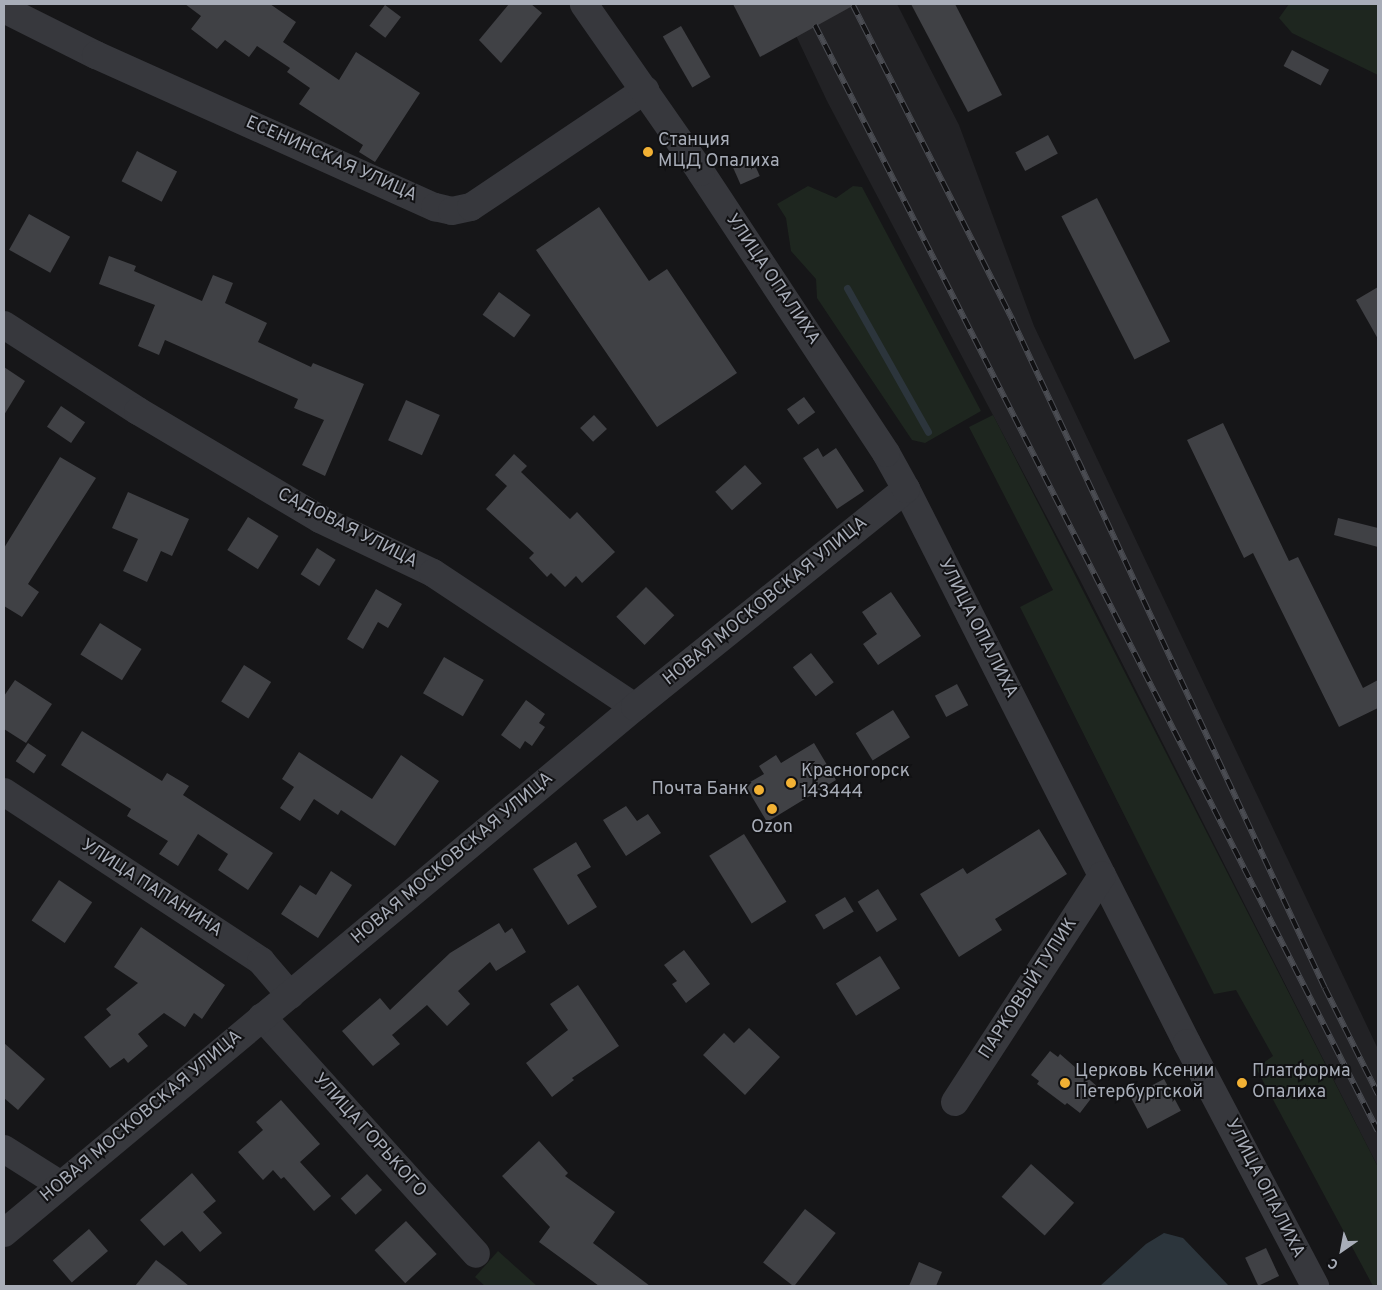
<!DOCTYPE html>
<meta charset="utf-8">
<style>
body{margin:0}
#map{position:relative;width:1382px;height:1290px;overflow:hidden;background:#161618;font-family:Overpass,sans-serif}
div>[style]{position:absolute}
.built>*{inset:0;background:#222225}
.green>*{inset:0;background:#1e261f}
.water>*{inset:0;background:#2c353c}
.stream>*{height:7px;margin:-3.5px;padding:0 3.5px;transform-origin:3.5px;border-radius:3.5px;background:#2c353c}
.building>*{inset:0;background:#404145;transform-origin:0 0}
.minor>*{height:28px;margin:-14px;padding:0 14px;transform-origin:14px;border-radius:14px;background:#37383d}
.tertiary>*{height:28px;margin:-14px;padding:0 14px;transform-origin:14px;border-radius:14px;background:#37383d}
.rail>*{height:5.5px;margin-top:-2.75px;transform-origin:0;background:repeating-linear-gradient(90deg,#111113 0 11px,#4a4c52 0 22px);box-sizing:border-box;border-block:1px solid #4a4c52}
.dots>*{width:14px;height:14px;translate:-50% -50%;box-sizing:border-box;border:2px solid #111113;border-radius:50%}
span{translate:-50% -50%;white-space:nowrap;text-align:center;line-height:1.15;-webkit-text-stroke:4px #111113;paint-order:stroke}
.poi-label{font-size:18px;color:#a8adb8}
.left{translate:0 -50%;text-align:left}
.right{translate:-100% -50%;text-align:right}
.street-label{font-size:18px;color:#a8adb8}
.frame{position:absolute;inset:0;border:5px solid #a8adb8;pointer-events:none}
.north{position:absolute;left:1317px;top:1225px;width:50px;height:50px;-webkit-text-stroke:4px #111113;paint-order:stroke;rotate:213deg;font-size:14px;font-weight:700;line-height:20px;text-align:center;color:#a8adb8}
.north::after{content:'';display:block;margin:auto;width:18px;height:22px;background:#a8adb8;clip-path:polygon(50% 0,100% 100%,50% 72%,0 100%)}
</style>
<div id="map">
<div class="built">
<i style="clip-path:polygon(781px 4px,897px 4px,959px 125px,1034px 326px,1378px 1049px,1378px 1167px,1080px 580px,827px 101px)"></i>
</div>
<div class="green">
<i style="clip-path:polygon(1289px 4px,1378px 4px,1378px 75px,1292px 33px,1279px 18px)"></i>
<i style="clip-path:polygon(808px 186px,836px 198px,853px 186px,862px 187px,981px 411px,925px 443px,912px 440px,817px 298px,816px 279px,791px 251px,786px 218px,777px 204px)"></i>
<i style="clip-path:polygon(993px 415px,1378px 1167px,1378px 1286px,1373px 1286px,1256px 1068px,1273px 1056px,1236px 990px,1214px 994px,1020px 607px,1053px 590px,969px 427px)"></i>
<i style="clip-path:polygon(498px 1251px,537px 1286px,485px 1286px,475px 1277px)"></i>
</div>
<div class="water">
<i style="clip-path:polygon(1164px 1233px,1183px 1238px,1229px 1286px,1100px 1286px,1146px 1244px)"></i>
</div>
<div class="stream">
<i style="left:847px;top:288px;width:165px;rotate:60.6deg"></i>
</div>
<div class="building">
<i style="clip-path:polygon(185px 4px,270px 4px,296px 22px,283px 42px,339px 80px,356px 52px,420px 93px,375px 162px,359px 152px,363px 145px,299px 104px,310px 88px,287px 72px,290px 68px,257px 46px,249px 57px,225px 40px,217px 49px,191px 29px,201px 16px)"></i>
<i style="clip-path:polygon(509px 4px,531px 4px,542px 13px,501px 63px,479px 40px)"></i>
<i style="clip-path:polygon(733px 4px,856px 4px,760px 57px)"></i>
<i style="clip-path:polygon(911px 4px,955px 4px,1002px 95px,968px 112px)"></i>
<i style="left:385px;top:5px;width:20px;height:26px;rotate:37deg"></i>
<i style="left:681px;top:26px;width:59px;height:21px;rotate:60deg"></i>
<i style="left:1292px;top:50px;width:42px;height:18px;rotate:28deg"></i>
<i style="left:1048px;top:135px;width:21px;height:37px;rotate:62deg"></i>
<i style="left:137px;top:151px;width:45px;height:34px;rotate:27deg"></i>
<i style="left:750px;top:154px;width:24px;height:21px;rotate:66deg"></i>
<i style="left:1097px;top:198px;width:161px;height:40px;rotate:63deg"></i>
<i style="clip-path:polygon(599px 207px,649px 281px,667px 269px,737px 373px,657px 427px,536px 250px)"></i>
<i style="left:29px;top:214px;width:47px;height:41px;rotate:29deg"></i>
<i style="clip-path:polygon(109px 256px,136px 266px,134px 271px,202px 301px,213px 275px,233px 283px,225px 303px,267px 323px,258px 342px,311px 367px,313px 363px,364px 384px,325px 476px,302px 465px,324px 420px,294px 408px,298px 399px,165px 340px,159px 355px,138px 346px,155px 305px,99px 284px)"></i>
<i style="clip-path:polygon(1378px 287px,1378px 339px,1356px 300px)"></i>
<i style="left:499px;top:292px;width:39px;height:28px;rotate:36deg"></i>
<i style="clip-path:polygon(4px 367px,25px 381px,4px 415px)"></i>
<i style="left:804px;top:397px;width:19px;height:21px;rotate:54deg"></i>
<i style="left:406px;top:400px;width:37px;height:44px;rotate:24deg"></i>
<i style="left:61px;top:406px;width:29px;height:25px;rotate:34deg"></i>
<i style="left:594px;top:415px;width:19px;height:19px;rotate:47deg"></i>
<i style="clip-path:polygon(1223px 423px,1289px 561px,1298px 557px,1363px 688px,1378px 680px,1378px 708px,1339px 727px,1253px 553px,1244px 558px,1187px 440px)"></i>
<i style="clip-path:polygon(818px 448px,823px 457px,836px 448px,864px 491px,837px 509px,803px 458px)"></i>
<i style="clip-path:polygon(514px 454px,527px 466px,521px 472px,570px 519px,577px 512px,615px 552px,582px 583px,576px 576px,565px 587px,551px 573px,547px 577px,529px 558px,534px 553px,486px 509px,507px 486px,495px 475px)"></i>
<i style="clip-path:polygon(60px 457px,96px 478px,28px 584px,39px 592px,22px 617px,4px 606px,4px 548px)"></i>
<i style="left:745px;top:465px;width:25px;height:40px;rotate:48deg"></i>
<i style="clip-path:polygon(128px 492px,189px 519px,172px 556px,161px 551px,147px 582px,123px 571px,138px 539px,112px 528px)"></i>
<i style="left:248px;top:517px;width:36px;height:39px;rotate:32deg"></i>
<i style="clip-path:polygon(1338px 518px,1378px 528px,1378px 547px,1334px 535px)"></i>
<i style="left:317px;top:548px;width:22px;height:31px;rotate:32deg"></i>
<i style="left:646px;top:587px;width:40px;height:42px;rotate:45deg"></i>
<i style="clip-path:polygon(376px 589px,402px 604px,388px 628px,378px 622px,363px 649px,347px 639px)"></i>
<i style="clip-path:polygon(891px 592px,921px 636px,878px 665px,863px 644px,877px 634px,862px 612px)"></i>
<i style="left:100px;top:623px;width:49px;height:37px;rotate:32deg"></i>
<i style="left:811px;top:653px;width:37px;height:23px;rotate:52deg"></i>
<i style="left:444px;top:657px;width:46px;height:42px;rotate:30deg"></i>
<i style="left:244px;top:665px;width:32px;height:43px;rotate:32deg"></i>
<i style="clip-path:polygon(15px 680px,52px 704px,26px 743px,4px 729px,4px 696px)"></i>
<i style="left:957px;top:684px;width:24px;height:25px;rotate:62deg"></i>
<i style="clip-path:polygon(526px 700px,545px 714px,539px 723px,545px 727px,532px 746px,525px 741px,520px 749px,501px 735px)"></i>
<i style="left:893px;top:710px;width:32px;height:44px;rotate:58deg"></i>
<i style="clip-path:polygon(82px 731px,162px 781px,167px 773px,189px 786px,183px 795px,273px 853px,248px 890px,218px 870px,228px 854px,198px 834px,178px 866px,159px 854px,168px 841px,127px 816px,131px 809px,61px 765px)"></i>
<i style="left:28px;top:743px;width:22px;height:22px;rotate:34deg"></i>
<i style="clip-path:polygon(814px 743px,836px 780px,767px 822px,745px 785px,764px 774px,759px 766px,776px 755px,781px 763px)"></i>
<i style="clip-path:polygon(299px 752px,372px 799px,401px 755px,439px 781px,395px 846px,341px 810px,338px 815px,314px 799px,300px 821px,280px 808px,294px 787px,282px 779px)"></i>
<i style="clip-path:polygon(626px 806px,637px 821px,648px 814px,661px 833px,626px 856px,603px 820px)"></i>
<i style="clip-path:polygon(1039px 829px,1067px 874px,995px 919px,1002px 930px,959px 957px,920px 894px,963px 868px,967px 874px)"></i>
<i style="left:744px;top:834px;width:80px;height:41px;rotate:58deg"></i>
<i style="clip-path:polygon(576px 842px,591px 867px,577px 875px,597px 907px,568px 925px,533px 869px)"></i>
<i style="clip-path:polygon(331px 871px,352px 885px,318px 938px,281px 914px,300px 885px,316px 895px)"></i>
<i style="left:59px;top:880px;width:40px;height:49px;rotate:34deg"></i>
<i style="left:878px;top:889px;width:36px;height:24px;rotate:58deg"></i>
<i style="left:845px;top:897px;width:17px;height:35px;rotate:59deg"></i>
<i style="clip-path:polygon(499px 923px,505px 933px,512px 928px,526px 952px,496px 971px,490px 962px,458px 991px,470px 1004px,447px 1026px,427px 1005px,392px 1035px,400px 1044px,373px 1066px,342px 1031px,380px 998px,390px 1010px,450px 953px)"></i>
<i style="clip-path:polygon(141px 927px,225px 985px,202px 1019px,194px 1013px,185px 1027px,164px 1013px,138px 1034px,148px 1046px,128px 1063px,124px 1058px,110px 1068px,84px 1037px,111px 1015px,106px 1009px,138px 983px,114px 967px)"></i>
<i style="clip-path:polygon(684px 950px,710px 984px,686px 1003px,672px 984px,677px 981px,664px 965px)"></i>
<i style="left:880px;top:956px;width:38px;height:52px;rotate:58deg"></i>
<i style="clip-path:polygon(578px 985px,619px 1046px,572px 1078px,574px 1080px,552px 1097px,526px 1063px,568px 1030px,550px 1004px)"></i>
<i style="clip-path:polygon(749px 1028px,780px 1057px,745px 1095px,703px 1055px,724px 1033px,734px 1043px)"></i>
<i style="clip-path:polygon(4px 1043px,45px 1079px,18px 1110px,4px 1098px)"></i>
<i style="clip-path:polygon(1050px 1051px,1058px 1057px,1060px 1054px,1099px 1088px,1080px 1113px,1067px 1103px,1065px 1105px,1037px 1084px,1039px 1081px,1031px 1075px)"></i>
<i style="left:1164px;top:1079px;width:36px;height:38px;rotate:62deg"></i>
<i style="clip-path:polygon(281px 1100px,320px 1144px,300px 1162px,331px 1196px,314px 1211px,284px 1177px,281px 1179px,273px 1170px,263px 1180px,238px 1152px,263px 1130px,256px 1122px)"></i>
<i style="clip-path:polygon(539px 1141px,568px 1173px,565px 1176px,615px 1212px,593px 1243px,650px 1286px,599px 1286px,539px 1242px,550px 1227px,502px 1176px)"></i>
<i style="left:1031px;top:1164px;width:58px;height:44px;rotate:42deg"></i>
<i style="clip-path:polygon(192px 1173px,216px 1201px,203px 1212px,222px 1233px,200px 1252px,182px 1231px,164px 1246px,140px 1220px)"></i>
<i style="left:367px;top:1174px;width:22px;height:36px;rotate:47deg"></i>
<i style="left:805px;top:1209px;width:39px;height:68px;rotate:38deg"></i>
<i style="left:406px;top:1221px;width:45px;height:43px;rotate:47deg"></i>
<i style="left:89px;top:1229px;width:29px;height:48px;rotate:49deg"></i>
<i style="left:1266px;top:1248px;width:31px;height:23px;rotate:65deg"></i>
<i style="clip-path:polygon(156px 1260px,172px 1272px,189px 1286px,135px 1286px)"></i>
<i style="clip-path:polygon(919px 1262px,942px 1272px,936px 1286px,909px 1286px)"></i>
</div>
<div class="minor">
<i style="left:4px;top:9px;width:103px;rotate:26.6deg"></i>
<i style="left:96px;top:55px;width:372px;rotate:24.2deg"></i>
<i style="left:435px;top:207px;width:17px;rotate:13deg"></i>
<i style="left:452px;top:211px;width:19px;rotate:-12deg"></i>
<i style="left:471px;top:207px;width:210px;rotate:-33.9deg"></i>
<i style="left:4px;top:325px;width:159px;rotate:32.7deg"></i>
<i style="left:138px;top:411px;width:212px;rotate:30.7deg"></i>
<i style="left:320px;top:519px;width:125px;rotate:25.5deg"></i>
<i style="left:433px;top:573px;width:242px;rotate:33.6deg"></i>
<i style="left:906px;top:489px;width:621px;rotate:63.1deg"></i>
<i style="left:1187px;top:1043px;width:275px;rotate:62.2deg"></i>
<i style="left:4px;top:792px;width:308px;rotate:33.3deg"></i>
<i style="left:261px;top:961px;width:45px;rotate:49.5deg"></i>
<i style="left:262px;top:1017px;width:319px;rotate:47.9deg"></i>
<i style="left:955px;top:1102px;width:270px;rotate:-57deg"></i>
<i style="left:4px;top:1149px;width:67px;rotate:32.3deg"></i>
</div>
<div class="tertiary">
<i style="left:4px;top:1233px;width:821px;rotate:-39.81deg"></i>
<i style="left:635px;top:707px;width:348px;rotate:-38.8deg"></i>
<i style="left:906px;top:489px;width:41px;rotate:-119.1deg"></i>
<i style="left:886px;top:453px;width:336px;rotate:-123.4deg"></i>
<i style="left:701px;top:172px;width:205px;rotate:-124.9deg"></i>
</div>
<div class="rail">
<i style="left:853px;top:5px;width:354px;rotate:63.1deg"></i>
<i style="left:1013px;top:321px;width:736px;rotate:64.93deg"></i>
<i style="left:1325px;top:988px;width:119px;rotate:63.4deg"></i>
<i style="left:815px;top:25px;width:1241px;rotate:63.02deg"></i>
</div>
<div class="dots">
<i style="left:648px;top:152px;background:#f2b134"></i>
<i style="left:791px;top:783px;background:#f2b134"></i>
<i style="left:759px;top:790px;background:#f2b134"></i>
<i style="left:772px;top:809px;background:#f2b134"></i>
<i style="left:1065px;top:1083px;background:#f2b134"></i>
<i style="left:1242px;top:1083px;background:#f2b134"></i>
</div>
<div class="poi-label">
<span class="left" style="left:658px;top:152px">Станция<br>МЦД Опалиха</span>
<span class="left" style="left:801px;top:783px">Красногорск<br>143444</span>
<span class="right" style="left:749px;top:790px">Почта Банк</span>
<span style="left:772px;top:828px">Ozon</span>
<span class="left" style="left:1075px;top:1083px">Церковь Ксении<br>Петербургской</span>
<span class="left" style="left:1252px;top:1083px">Платформа<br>Опалиха</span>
</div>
<div class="street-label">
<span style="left:331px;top:160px;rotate:24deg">ЕСЕНИНСКАЯ УЛИЦА</span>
<span style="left:772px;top:280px;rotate:56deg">УЛИЦА ОПАЛИХА</span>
<span style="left:347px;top:529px;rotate:27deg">САДОВАЯ УЛИЦА</span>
<span style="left:766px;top:602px;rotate:-39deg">НОВАЯ МОСКОВСКАЯ УЛИЦА</span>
<span style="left:977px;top:629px;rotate:63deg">УЛИЦА ОПАЛИХА</span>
<span style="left:453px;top:859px;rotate:-40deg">НОВАЯ МОСКОВСКАЯ УЛИЦА</span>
<span style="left:151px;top:889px;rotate:33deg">УЛИЦА ПАПАНИНА</span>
<span style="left:1029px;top:989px;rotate:-57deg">ПАРКОВЫЙ ТУПИК</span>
<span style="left:142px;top:1117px;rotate:-40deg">НОВАЯ МОСКОВСКАЯ УЛИЦА</span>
<span style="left:369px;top:1136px;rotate:48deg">УЛИЦА ГОРЬКОГО</span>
<span style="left:1264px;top:1189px;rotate:63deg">УЛИЦА ОПАЛИХА</span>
</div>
<div class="frame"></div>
<div class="north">С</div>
</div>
